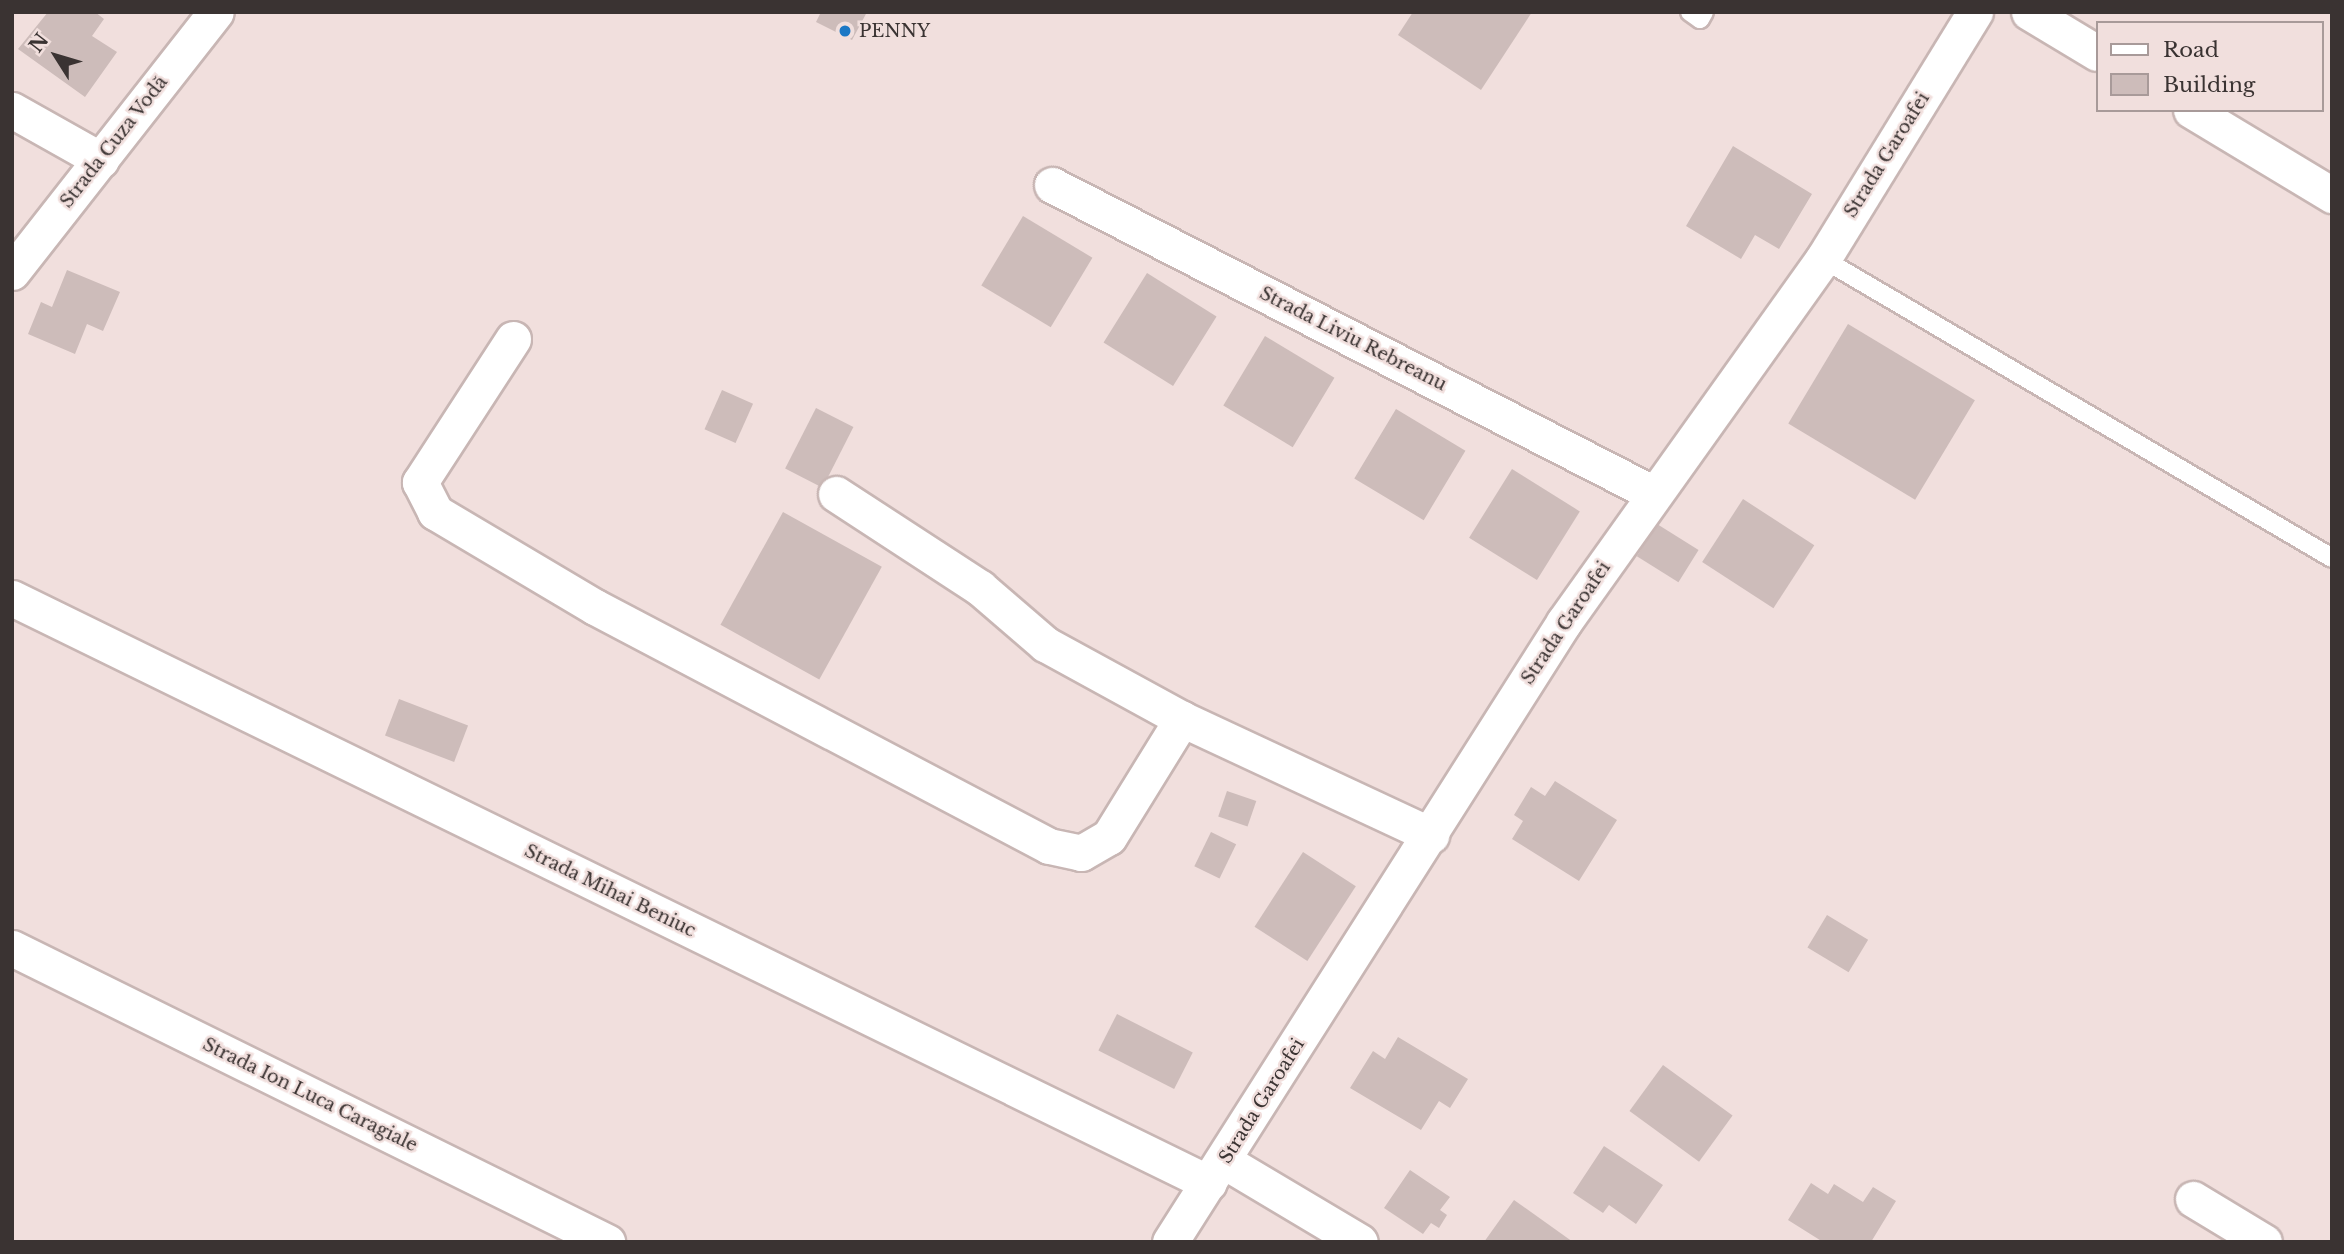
<!DOCTYPE html>
<meta charset="utf-8">
<style>
body{margin:0}
#map{position:relative;width:2344px;height:1254px;overflow:hidden;background:#f1dfdd;font-family:"Libre Baskerville",serif}
div>[style]{position:absolute}
.building>*{inset:0;background:#cdbcba;transform-origin:0 0}
.roads{filter:drop-shadow(2px 0 #c8b6b4) drop-shadow(-2px 0 #c8b6b4) drop-shadow(0 2px #c8b6b4) drop-shadow(0 -2px #c8b6b4)}
.service>*{height:18px;margin:-9px;padding:0 9px;transform-origin:9px;border-radius:9px;background:#fff}
.minor>*{height:35px;margin:-17.5px;padding:0 17.5px;transform-origin:17.5px;border-radius:17.5px;background:#fff}
.dots>*{width:19px;height:19px;translate:-50% -50%;box-sizing:border-box;border:4px solid #f1dfdd;border-radius:50%}
span{translate:-50% -50%;white-space:nowrap;text-align:center;line-height:1.15;-webkit-text-stroke:5px #f1dfdd;paint-order:stroke}
.poi-label{font-size:18px;color:#3a3332}
.left{translate:0 -50%;text-align:left}
.street-label{font-size:18px;color:#3a3332}
.frame{position:absolute;inset:0;border:14px solid #3a3332;pointer-events:none}
.legend{position:absolute;left:2096px;top:21px;width:228px;height:91px;box-sizing:border-box;background:#f1dfdd;border:2px solid #a89a99;margin:0;padding:9px 12px;list-style:none;font-size:21px;color:#3a3332}
.legend li{display:flex;align-items:center;gap:14px;height:35px}
.legend b{width:35px;border:2px solid #a89a99}
.north{position:absolute;left:21px;top:21px;width:70px;height:70px;-webkit-text-stroke:5px #f1dfdd;paint-order:stroke;rotate:307deg;font-size:19px;font-weight:700;line-height:28px;text-align:center;color:#3a3332}
.north::after{content:'';display:block;margin:auto;width:24px;height:32px;background:#3a3332;clip-path:polygon(50% 0,100% 100%,50% 72%,0 100%)}
</style>
<div id="map">
<div class="building">
<i style="clip-path:polygon(48px 12px,95px 12px,104px 19px,92px 36px,117px 52px,85px 97px,18px 49px)"></i>
<i style="clip-path:polygon(821px 12px,867px 12px,852px 40px,816px 22px)"></i>
<i style="clip-path:polygon(1413px 12px,1532px 12px,1481px 90px,1398px 35px)"></i>
<i style="clip-path:polygon(1733px 146px,1812px 194px,1779px 249px,1755px 235px,1741px 259px,1686px 226px)"></i>
<i style="left:1023px;top:216px;width:81px;height:81px;rotate:31deg"></i>
<i style="clip-path:polygon(67px 270px,120px 292px,103px 331px,87px 324px,75px 354px,28px 334px,41px 302px,52px 307px)"></i>
<i style="left:1147px;top:273px;width:82px;height:82px;rotate:32deg"></i>
<i style="left:1848px;top:324px;width:148px;height:116px;rotate:31deg"></i>
<i style="left:1265px;top:336px;width:81px;height:81px;rotate:31deg"></i>
<i style="left:722px;top:390px;width:34px;height:43px;rotate:24deg"></i>
<i style="left:816px;top:408px;width:42px;height:68px;rotate:27deg"></i>
<i style="left:1396px;top:409px;width:81px;height:81px;rotate:31deg"></i>
<i style="left:1512px;top:469px;width:80px;height:81px;rotate:32deg"></i>
<i style="left:1743px;top:499px;width:85px;height:75px;rotate:33deg"></i>
<i style="left:783px;top:512px;width:113px;height:129px;rotate:29deg"></i>
<i style="left:1657px;top:524px;width:49px;height:38px;rotate:32deg"></i>
<i style="left:399px;top:699px;width:74px;height:39px;rotate:21deg"></i>
<i style="clip-path:polygon(1555px 781px,1617px 820px,1579px 881px,1512px 839px,1523px 821px,1514px 815px,1531px 787px,1545px 796px)"></i>
<i style="left:1227px;top:791px;width:31px;height:27px;rotate:19deg"></i>
<i style="left:1211px;top:832px;width:28px;height:38px;rotate:26deg"></i>
<i style="left:1303px;top:852px;width:63px;height:89px;rotate:33deg"></i>
<i style="left:1827px;top:915px;width:48px;height:38px;rotate:31deg"></i>
<i style="left:1117px;top:1014px;width:85px;height:41px;rotate:27deg"></i>
<i style="clip-path:polygon(1398px 1037px,1468px 1079px,1450px 1108px,1439px 1101px,1421px 1130px,1350px 1088px,1373px 1051px,1385px 1059px)"></i>
<i style="left:1663px;top:1065px;width:86px;height:57px;rotate:36deg"></i>
<i style="clip-path:polygon(1604px 1146px,1663px 1185px,1636px 1224px,1609px 1205px,1603px 1213px,1573px 1193px)"></i>
<i style="clip-path:polygon(1410px 1170px,1450px 1197px,1440px 1210px,1447px 1215px,1439px 1228px,1431px 1223px,1423px 1234px,1384px 1208px)"></i>
<i style="clip-path:polygon(1811px 1183px,1828px 1194px,1834px 1184px,1863px 1202px,1873px 1187px,1896px 1201px,1871px 1242px,1823px 1242px,1788px 1220px)"></i>
<i style="clip-path:polygon(1514px 1200px,1573px 1242px,1484px 1242px)"></i>
</div>
<div class="roads">
<div class="service">
<i style="left:1690px;top:12px;width:12px;rotate:35deg"></i>
<i style="left:1700px;top:19px;width:8px;rotate:-60deg"></i>
<i style="left:1823px;top:259px;width:590px;rotate:30.43deg"></i>
</div>
<div class="minor">
<i style="left:2029px;top:12px;width:79px;rotate:31.1deg"></i>
<i style="left:12px;top:110px;width:102px;rotate:29.3deg"></i>
<i style="left:2191px;top:110px;width:165px;rotate:31.1deg"></i>
<i style="left:1052px;top:185px;width:677px;rotate:27.17deg"></i>
<i style="left:12px;top:272px;width:330px;rotate:-51.9deg"></i>
<i style="left:513px;top:339px;width:171px;rotate:123deg"></i>
<i style="left:420px;top:482px;width:34px;rotate:63deg"></i>
<i style="left:435px;top:512px;width:186px;rotate:30.7deg"></i>
<i style="left:595px;top:607px;width:513px;rotate:27.76deg"></i>
<i style="left:1049px;top:846px;width:33px;rotate:12deg"></i>
<i style="left:1081px;top:853px;width:32px;rotate:-30deg"></i>
<i style="left:1109px;top:837px;width:139px;rotate:-58.3deg"></i>
<i style="left:1182px;top:719px;width:275px;rotate:25deg"></i>
<i style="left:836px;top:494px;width:172px;rotate:33.1deg"></i>
<i style="left:980px;top:588px;width:86px;rotate:40.7deg"></i>
<i style="left:1045px;top:644px;width:156px;rotate:28.7deg"></i>
<i style="left:12px;top:598px;width:1332px;rotate:26.05deg"></i>
<i style="left:12px;top:948px;width:664px;rotate:26.29deg"></i>
<i style="left:1224px;top:1161px;width:158px;rotate:30.8deg"></i>
<i style="left:2193px;top:1199px;width:83px;rotate:31.2deg"></i>
<i style="left:1170px;top:1242px;width:735px;rotate:-57.56deg"></i>
<i style="left:1564px;top:622px;width:446px;rotate:-54.5deg"></i>
<i style="left:1823px;top:259px;width:290px;rotate:-58.4deg"></i>
</div>
</div>
<div class="dots">
<i style="left:845px;top:31px;background:#1c78c5"></i>
</div>
<div class="poi-label">
<span class="left" style="left:859px;top:31px">PENNY</span>
</div>
<div class="street-label">
<span style="left:114px;top:142px;rotate:-52deg">Strada Cuza Vodă</span>
<span style="left:1887px;top:155px;rotate:-58deg">Strada Garoafei</span>
<span style="left:1353px;top:339px;rotate:27deg">Strada Liviu Rebreanu</span>
<span style="left:1566px;top:623px;rotate:-56deg">Strada Garoafei</span>
<span style="left:610px;top:891px;rotate:26deg">Strada Mihai Beniuc</span>
<span style="left:310px;top:1095px;rotate:26deg">Strada Ion Luca Caragiale</span>
<span style="left:1262px;top:1101px;rotate:-58deg">Strada Garoafei</span>
</div>
<div class="frame"></div>
<ul class="legend">
<li><b style="height:9px;background:#fff"></b>Road</li>
<li><b style="height:19px;background:#cdbcba"></b>Building</li>
</ul>
<div class="north">N</div>
</div>
